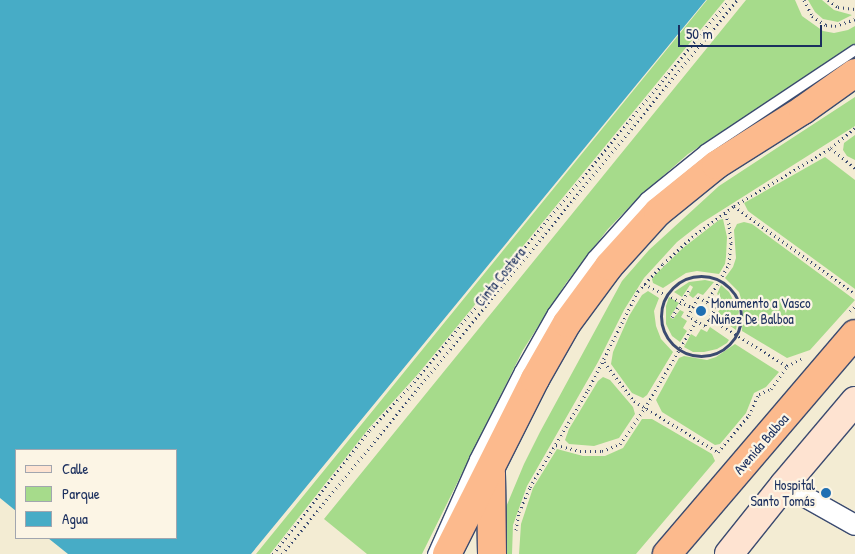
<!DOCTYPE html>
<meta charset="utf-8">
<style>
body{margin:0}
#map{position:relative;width:855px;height:554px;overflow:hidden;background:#f3ecd3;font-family:"Patrick Hand",sans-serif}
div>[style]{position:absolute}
.green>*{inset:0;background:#a6db8b}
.water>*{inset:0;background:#47acc6}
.path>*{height:3px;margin-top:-1.5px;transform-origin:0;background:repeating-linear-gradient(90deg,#3b4b70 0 1px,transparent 0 5px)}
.path>.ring{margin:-1.5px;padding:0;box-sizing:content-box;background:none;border:3px solid #3b4b70;border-radius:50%}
.roads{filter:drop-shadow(1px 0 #3b4b70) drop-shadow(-1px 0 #3b4b70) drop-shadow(0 1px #3b4b70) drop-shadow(0 -1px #3b4b70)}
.lane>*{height:10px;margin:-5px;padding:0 5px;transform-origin:5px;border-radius:5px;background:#fff}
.street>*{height:20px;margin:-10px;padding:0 10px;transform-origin:10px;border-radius:10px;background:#fff}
.secondary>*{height:28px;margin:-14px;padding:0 14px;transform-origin:14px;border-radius:14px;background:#fee3d1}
.highway>*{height:28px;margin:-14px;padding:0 14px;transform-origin:14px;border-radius:14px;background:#fcba8d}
.dots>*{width:14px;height:14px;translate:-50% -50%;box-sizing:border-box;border:2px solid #fcf5e5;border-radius:50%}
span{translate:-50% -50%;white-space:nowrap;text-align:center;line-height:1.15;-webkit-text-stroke:4.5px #fcf5e5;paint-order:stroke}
.street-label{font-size:14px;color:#1b2f5e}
.poi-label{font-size:14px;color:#1b2f5e}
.left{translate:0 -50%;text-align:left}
.right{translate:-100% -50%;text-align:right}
.legend{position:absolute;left:15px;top:449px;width:162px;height:90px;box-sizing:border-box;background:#fcf5e5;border:1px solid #a2a6af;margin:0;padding:6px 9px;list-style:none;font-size:15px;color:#1b2f5e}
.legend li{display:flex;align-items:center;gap:10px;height:25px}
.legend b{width:25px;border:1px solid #a2a6af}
.scale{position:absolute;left:678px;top:25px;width:144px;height:22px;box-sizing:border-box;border:2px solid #1b2f5e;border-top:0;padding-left:6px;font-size:15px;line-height:18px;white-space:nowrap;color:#1b2f5e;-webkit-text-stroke:4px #fcf5e5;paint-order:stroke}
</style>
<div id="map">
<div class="green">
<i style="clip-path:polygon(707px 0,725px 0,418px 374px,369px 428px,270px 554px,256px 554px)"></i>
<i style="clip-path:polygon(746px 0,795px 0,802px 16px,823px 31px,834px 33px,848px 30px,855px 26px,855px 45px,688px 154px,638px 198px,608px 229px,566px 283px,523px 350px,422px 554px,367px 554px,324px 519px)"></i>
<i style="clip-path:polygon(808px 0,822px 0,834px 10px,852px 15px,838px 22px,823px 19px,815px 12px)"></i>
<i style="clip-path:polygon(855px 97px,855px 126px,700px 224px,677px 242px,644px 278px,624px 310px,598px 362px,527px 486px,513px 525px,512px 554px,501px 554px,501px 527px,506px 507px,524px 464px,540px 432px,622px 281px,649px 250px,719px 186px)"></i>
<i style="clip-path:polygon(855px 135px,855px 160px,847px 156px,843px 150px,844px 143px)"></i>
<i style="clip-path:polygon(825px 157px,855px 180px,855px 289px,748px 211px,744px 203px)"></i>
<i style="clip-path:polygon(723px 219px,727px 237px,726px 257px,725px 264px,719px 274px,697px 271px,686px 273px,663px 288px,653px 283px,652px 279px,656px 274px,683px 248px,719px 220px)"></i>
<i style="clip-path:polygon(744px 222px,752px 224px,855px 300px,810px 350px,787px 358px,742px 331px,743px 305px,739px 292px,725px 278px,733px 267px,736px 258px,734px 230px,737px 224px)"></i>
<i style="clip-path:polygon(705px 280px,714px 282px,703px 295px,698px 293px,693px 298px,689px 295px,693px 287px,690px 285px,682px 297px,674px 292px,689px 282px)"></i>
<i style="clip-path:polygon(721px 285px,729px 292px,739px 311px,736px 330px,722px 320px,724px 317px,718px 312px,722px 307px,716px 304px,720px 297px,717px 294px)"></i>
<i style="clip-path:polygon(648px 291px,659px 298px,654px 311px,656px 326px,661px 339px,673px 352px,647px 395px,643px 398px,632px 393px,611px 364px,613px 352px,629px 316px,642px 295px)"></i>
<i style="clip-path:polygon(669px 297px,679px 303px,670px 317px,673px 319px,680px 310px,684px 312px,681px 317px,687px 321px,683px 328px,687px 331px,680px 342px,672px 336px,666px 324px,666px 306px)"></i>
<i style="clip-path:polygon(710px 327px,729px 340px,727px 343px,717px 349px,704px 352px,693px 352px,684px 347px,691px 334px,696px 337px,701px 329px,707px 332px)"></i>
<i style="clip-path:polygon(735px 344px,779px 372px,766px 387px,754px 393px,746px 413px,720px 444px,715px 445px,662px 412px,656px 400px,679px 358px,684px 356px,707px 360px,716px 357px)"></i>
<i style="clip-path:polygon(603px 377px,610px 380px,633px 407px,635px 414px,619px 438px,594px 446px,569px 444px,565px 440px,569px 429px,598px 381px)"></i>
<i style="clip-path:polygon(642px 419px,652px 419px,712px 454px,715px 461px,636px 554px,519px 554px,521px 524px,533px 488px,557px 449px,583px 456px,605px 456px,623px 448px)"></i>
</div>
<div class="water">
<i style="clip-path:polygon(0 0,706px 0,251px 554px,68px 554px,48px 538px,176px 538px,176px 450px,16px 450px,16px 511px,0 498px)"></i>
</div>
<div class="path">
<i style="left:804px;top:0;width:18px;rotate:63deg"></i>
<i style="left:812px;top:16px;width:17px;rotate:33deg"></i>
<i style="left:826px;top:25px;width:9px;rotate:6deg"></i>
<i style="left:835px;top:26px;width:21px;rotate:-19deg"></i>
<i style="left:828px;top:0;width:12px;rotate:35deg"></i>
<i style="left:838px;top:7px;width:17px;rotate:7deg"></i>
<i style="left:831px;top:148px;width:31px;rotate:40deg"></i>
<i style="left:734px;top:206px;width:150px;rotate:36deg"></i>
<i class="ring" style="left:661px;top:276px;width:77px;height:77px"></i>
<i style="left:644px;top:284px;width:55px;rotate:26.1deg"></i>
<i style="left:698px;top:297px;width:21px;rotate:29deg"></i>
<i style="left:716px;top:307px;width:22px;rotate:120deg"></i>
<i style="left:705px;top:326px;width:20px;rotate:-150deg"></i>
<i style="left:688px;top:316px;width:21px;rotate:-62deg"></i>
<i style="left:707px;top:302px;width:44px;rotate:-59.9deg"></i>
<i style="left:729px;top:264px;width:21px;rotate:-85deg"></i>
<i style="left:731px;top:243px;width:19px;rotate:-96deg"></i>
<i style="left:729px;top:224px;width:12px;rotate:-110deg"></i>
<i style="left:850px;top:311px;width:7px;rotate:-45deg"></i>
<i style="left:672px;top:317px;width:34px;rotate:-58deg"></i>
<i style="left:709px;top:318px;width:92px;rotate:31.6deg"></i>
<i style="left:604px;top:362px;width:49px;rotate:52.4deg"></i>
<i style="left:634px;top:401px;width:98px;rotate:31.3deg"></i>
<i style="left:718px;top:452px;width:48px;rotate:-50deg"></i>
<i style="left:749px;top:415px;width:23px;rotate:-65deg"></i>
<i style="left:759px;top:394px;width:13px;rotate:-23deg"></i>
<i style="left:771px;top:389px;width:28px;rotate:-55deg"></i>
<i style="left:787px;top:366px;width:16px;rotate:-27deg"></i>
<i style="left:556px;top:445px;width:25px;rotate:14deg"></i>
<i style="left:580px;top:451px;width:22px"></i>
<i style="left:602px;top:451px;width:19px;rotate:-21deg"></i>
<i style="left:620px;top:444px;width:44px;rotate:-55.2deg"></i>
<i style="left:645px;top:408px;width:101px;rotate:-59.6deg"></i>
<i style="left:516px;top:530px;width:18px;rotate:-81deg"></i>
<i style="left:519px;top:512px;width:27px;rotate:-66deg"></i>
<i style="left:530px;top:487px;width:113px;rotate:-59.1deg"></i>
<i style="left:588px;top:390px;width:111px;rotate:-63.2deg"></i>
<i style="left:638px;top:291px;width:37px;rotate:-47deg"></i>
<i style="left:663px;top:264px;width:40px;rotate:-43deg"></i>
<i style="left:692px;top:237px;width:52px;rotate:-36.4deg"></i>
<i style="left:734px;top:206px;width:113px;rotate:-30.9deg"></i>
<i style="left:831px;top:148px;width:31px;rotate:-40deg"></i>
<i style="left:273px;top:554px;width:157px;rotate:-52deg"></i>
<i style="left:370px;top:430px;width:65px;rotate:-47.5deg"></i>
<i style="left:414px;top:382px;width:495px;rotate:-50.5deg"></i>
<i style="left:282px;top:554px;width:717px;rotate:-50.6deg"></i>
</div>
<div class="roads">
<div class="lane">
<i style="left:433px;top:554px;width:104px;rotate:-66.1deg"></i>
<i style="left:475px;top:459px;width:99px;rotate:-62.9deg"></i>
<i style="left:520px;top:371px;width:67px;rotate:-60.4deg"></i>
<i style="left:553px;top:313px;width:69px;rotate:-54.5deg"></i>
<i style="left:593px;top:257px;width:79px;rotate:-48.1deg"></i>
<i style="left:646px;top:198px;width:76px;rotate:-39.1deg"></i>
<i style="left:705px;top:150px;width:180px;rotate:-33.7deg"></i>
</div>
<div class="street">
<i style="left:784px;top:485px;width:81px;rotate:29.4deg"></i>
</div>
<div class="secondary">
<i style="left:729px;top:554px;width:88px;rotate:-51.4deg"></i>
<i style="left:784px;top:485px;width:110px;rotate:-49.8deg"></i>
</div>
<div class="highway">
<i style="left:491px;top:473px;width:81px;rotate:89.3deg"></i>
<i style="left:447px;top:554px;width:196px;rotate:-63.3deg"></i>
<i style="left:535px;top:379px;width:64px;rotate:-60.3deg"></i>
<i style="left:567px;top:323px;width:71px;rotate:-53.6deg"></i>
<i style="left:609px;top:266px;width:73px;rotate:-47.8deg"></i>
<i style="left:658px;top:212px;width:75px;rotate:-39deg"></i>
<i style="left:716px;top:165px;width:103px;rotate:-32.3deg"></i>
<i style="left:803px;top:110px;width:64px;rotate:-35.4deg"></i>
<i style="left:667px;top:554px;width:289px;rotate:-49.5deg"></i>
</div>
</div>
<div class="dots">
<i style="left:701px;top:311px;background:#1f6fb2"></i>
<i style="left:826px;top:493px;background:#1f6fb2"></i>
</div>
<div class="street-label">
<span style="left:500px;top:277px;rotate:-51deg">Cinta Costera</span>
<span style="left:761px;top:444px;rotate:-49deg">Avenida Balboa</span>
</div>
<div class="poi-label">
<span class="left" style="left:711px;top:311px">Monumento a Vasco<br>Nuñez De Balboa</span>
<span class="right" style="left:815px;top:493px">Hospital<br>Santo Tomás</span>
</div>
<ul class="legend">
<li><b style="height:6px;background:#fee3d1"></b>Calle</li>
<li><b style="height:14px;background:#a6db8b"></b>Parque</li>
<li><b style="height:14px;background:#47acc6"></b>Agua</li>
</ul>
<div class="scale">50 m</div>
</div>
